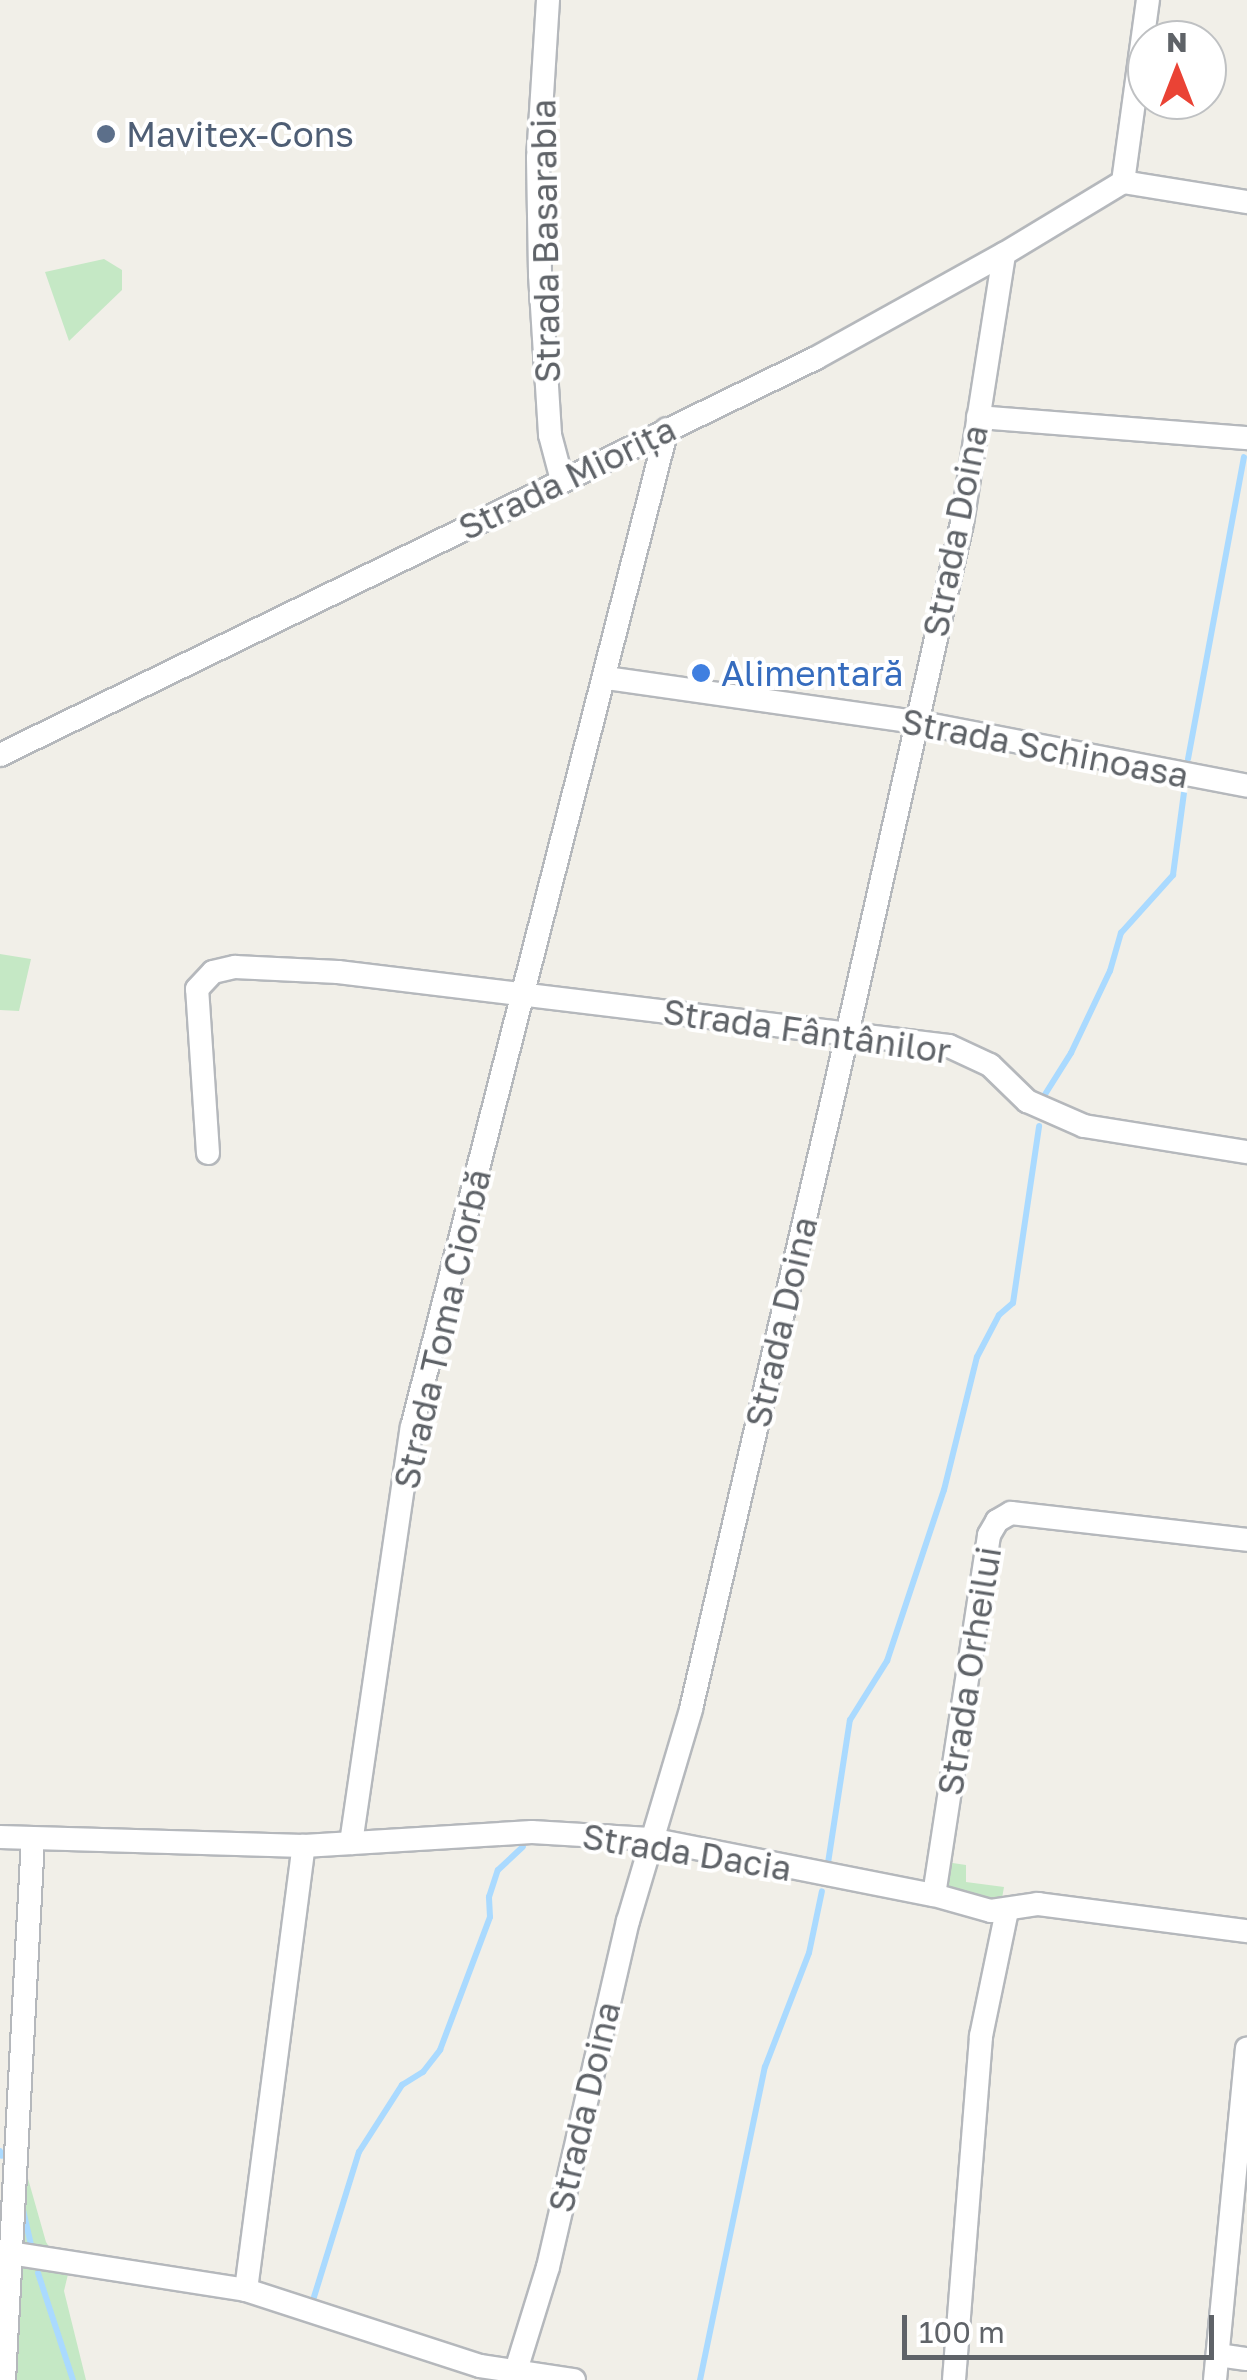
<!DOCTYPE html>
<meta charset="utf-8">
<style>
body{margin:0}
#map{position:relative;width:1247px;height:2380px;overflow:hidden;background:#f1efe8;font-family:"Golos Text",sans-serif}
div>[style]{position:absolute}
.green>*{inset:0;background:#c5e8c5}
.stream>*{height:6px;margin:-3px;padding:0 3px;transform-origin:3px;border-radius:3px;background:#aadaff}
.roads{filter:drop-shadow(2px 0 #b5b8bc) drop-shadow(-2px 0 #b5b8bc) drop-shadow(0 2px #b5b8bc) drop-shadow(0 -2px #b5b8bc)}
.minor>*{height:22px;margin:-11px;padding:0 11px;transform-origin:11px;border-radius:11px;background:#fff}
.dots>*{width:28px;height:28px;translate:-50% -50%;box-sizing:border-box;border:5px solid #fff;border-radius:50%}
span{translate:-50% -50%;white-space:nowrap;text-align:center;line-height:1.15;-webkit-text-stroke:8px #fff;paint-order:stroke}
.service-label{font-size:35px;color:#4e5e75}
.left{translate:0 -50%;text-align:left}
.street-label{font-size:35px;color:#5f6368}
.shop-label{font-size:35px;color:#366cbe}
.north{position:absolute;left:1127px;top:20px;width:100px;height:100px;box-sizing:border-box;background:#fff;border:2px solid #bfc1c3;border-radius:50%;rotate:0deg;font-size:28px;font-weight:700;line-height:40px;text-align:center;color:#5f6368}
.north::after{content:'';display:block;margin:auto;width:35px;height:45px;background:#ea4335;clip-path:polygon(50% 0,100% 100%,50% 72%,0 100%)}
.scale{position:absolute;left:902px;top:2315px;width:312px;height:45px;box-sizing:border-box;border:5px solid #5f6368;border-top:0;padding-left:12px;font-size:30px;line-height:35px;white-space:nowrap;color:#5f6368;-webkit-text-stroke:8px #fff;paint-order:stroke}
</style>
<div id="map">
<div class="green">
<i style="clip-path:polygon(104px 259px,122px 270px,122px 290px,69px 341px,45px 272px)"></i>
<i style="clip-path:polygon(0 954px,31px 959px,19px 1011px,0 1010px)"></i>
<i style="clip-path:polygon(946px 1862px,966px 1865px,966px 1882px,1004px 1887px,1001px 1904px,948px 1892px,944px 1878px)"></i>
<i style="clip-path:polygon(23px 2161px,46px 2242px,53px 2253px,19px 2247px)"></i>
<i style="clip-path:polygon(24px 2267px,69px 2270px,64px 2291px,86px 2380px,14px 2380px,17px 2270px)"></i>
</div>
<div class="stream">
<i style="left:1188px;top:759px;width:307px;rotate:-79.5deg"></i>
<i style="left:1044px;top:1096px;width:51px;rotate:-57.9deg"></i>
<i style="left:1071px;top:1053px;width:91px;rotate:-64.6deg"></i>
<i style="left:1110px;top:971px;width:40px;rotate:-74deg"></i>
<i style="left:1121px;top:933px;width:78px;rotate:-48.1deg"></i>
<i style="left:1173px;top:875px;width:83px;rotate:-82.4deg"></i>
<i style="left:828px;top:1863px;width:145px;rotate:-81.3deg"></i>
<i style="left:850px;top:1720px;width:70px;rotate:-57.9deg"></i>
<i style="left:887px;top:1661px;width:180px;rotate:-71.6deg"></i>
<i style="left:944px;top:1490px;width:137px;rotate:-76.1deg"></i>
<i style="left:977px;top:1357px;width:47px;rotate:-62.4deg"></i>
<i style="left:999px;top:1315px;width:18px;rotate:-41deg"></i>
<i style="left:1013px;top:1303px;width:179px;rotate:-81.6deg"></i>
<i style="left:0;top:2151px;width:5px;rotate:68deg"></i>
<i style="left:23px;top:2210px;width:37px;rotate:77deg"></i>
<i style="left:38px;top:2273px;width:113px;rotate:71.9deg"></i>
<i style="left:314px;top:2297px;width:152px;rotate:-72.8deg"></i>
<i style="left:359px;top:2152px;width:80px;rotate:-57.3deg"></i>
<i style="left:402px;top:2085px;width:25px;rotate:-32deg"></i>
<i style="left:423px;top:2072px;width:28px;rotate:-52deg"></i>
<i style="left:440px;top:2050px;width:142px;rotate:-69.4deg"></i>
<i style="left:490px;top:1917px;width:20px;rotate:-93deg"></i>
<i style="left:489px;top:1897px;width:28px;rotate:-72deg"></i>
<i style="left:498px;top:1870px;width:34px;rotate:-43deg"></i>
<i style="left:700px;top:2380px;width:320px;rotate:-78.3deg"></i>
<i style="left:765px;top:2067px;width:122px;rotate:-68.9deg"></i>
<i style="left:809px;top:1953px;width:63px;rotate:-78.2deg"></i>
</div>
<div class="roads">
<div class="minor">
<i style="left:548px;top:0;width:158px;rotate:93.6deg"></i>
<i style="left:538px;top:158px;width:117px;rotate:89deg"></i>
<i style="left:540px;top:275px;width:160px;rotate:86.4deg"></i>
<i style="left:550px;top:435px;width:47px;rotate:75.1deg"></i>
<i style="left:1123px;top:182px;width:184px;rotate:-82.2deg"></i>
<i style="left:1123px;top:182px;width:126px;rotate:9.2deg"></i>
<i style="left:978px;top:417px;width:270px;rotate:4.5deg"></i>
<i style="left:606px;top:678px;width:313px;rotate:8.1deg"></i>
<i style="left:916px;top:722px;width:337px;rotate:10.9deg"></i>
<i style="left:0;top:755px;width:907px;rotate:-25.94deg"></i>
<i style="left:816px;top:358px;width:215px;rotate:-29deg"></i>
<i style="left:1004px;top:254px;width:139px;rotate:-31.2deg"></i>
<i style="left:208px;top:1153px;width:164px;rotate:-93.8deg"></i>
<i style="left:197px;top:989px;width:23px;rotate:-47deg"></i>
<i style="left:213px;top:972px;width:23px;rotate:-13deg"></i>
<i style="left:235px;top:967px;width:103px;rotate:2.8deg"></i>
<i style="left:338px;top:972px;width:615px;rotate:6.91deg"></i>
<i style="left:949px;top:1046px;width:45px;rotate:24.9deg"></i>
<i style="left:990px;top:1065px;width:52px;rotate:44.2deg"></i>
<i style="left:1027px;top:1101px;width:62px;rotate:23.7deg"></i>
<i style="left:1084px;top:1126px;width:165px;rotate:9.1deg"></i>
<i style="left:0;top:1837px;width:304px;rotate:1.7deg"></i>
<i style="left:304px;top:1846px;width:228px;rotate:-3.5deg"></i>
<i style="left:532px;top:1832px;width:118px;rotate:3.4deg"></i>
<i style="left:650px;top:1839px;width:289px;rotate:11.2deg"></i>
<i style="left:934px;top:1895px;width:59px;rotate:15.7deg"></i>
<i style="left:991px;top:1911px;width:48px;rotate:-8.5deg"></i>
<i style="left:1038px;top:1904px;width:211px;rotate:7.4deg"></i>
<i style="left:351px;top:1843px;width:420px;rotate:-81.7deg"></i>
<i style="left:412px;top:1427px;width:1030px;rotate:-75.67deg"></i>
<i style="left:934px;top:1895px;width:364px;rotate:-81.3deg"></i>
<i style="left:989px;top:1535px;width:16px;rotate:-60deg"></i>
<i style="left:997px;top:1521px;width:16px;rotate:-30deg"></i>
<i style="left:1011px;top:1513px;width:238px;rotate:6.5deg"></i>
<i style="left:10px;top:2253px;width:239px;rotate:8.9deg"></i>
<i style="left:246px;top:2290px;width:246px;rotate:18deg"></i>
<i style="left:480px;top:2366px;width:95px;rotate:8.5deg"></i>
<i style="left:246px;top:2290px;width:448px;rotate:-82.6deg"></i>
<i style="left:1218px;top:2355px;width:29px;rotate:8deg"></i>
<i style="left:4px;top:2380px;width:542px;rotate:-86.93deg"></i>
<i style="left:513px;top:2380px;width:118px;rotate:-72.8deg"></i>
<i style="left:548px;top:2267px;width:355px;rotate:-77deg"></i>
<i style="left:628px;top:1921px;width:221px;rotate:-73.4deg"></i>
<i style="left:691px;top:1709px;width:619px;rotate:-76.93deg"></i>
<i style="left:831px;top:1106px;width:598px;rotate:-77.34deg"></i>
<i style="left:962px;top:523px;width:272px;rotate:-81.1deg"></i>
<i style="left:954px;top:2380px;width:345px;rotate:-85.5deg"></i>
<i style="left:981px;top:2036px;width:129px;rotate:-78.3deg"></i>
<i style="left:1215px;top:2380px;width:333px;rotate:-84.5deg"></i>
</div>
</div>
<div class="dots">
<i style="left:106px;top:134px;background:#5c6f8a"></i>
<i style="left:701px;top:673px;background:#3f7fe0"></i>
</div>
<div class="service-label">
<span class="left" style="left:126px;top:134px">Mavitex-Cons</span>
</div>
<div class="street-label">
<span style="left:545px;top:241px;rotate:-91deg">Strada Basarabia</span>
<span style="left:567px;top:478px;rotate:-26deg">Strada Miorița</span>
<span style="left:955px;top:531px;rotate:-79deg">Strada Doina</span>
<span style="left:1045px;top:748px;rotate:11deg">Strada Schinoasa</span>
<span style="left:807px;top:1031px;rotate:8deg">Strada Fântânilor</span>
<span style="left:781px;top:1322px;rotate:-77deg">Strada Doina</span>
<span style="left:442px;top:1329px;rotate:-77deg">Strada Toma Ciorbă</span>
<span style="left:969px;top:1671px;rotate:-81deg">Strada Orheilui</span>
<span style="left:687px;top:1852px;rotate:9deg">Strada Dacia</span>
<span style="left:584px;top:2107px;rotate:-77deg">Strada Doina</span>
</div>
<div class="shop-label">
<span class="left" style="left:721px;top:673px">Alimentară</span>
</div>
<div class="north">N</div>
<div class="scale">100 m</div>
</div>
